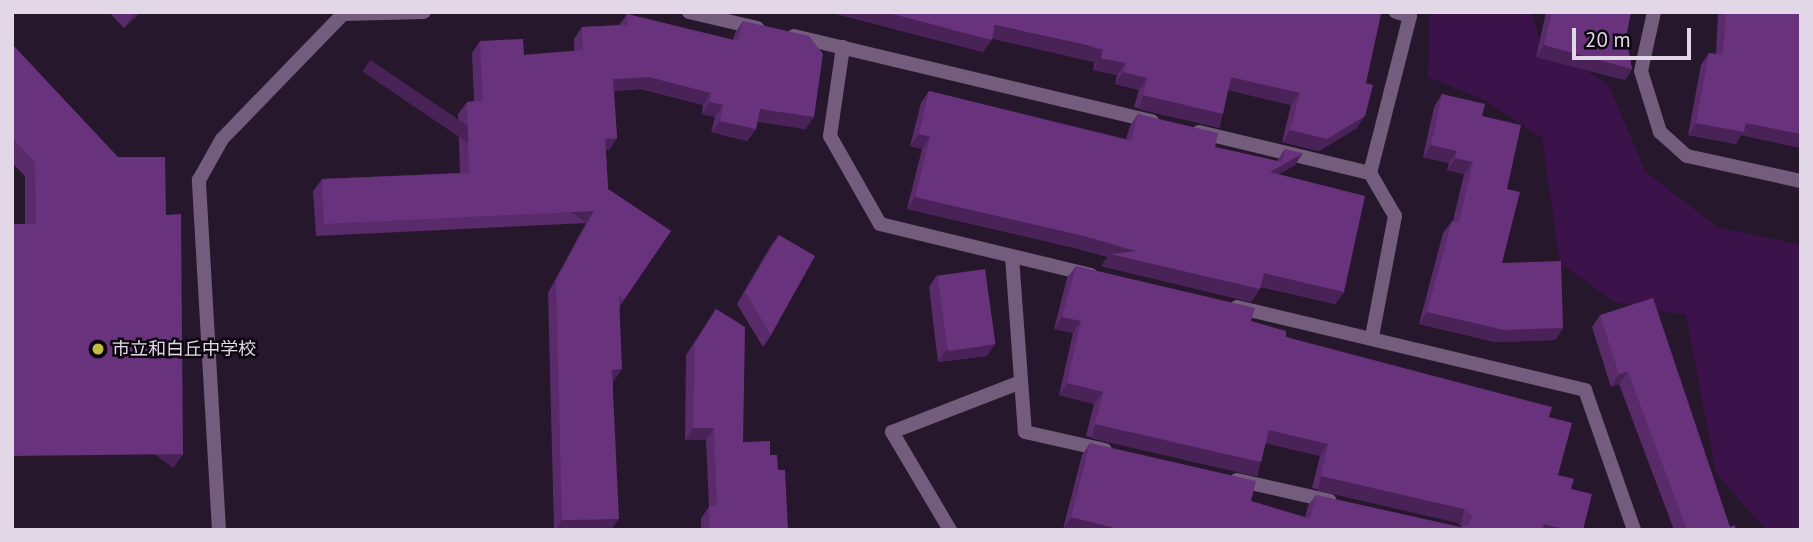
<!DOCTYPE html>
<meta charset="utf-8">
<style>
body{margin:0}
#map{position:relative;width:1813px;height:542px;overflow:hidden;background:#27172d;font-family:"PT Sans","Noto Sans JP",sans-serif}
div>[style]{position:absolute}
.green>*{inset:0;background:#3b1249}
.minor>*{height:14px;margin:-7px;padding:0 7px;transform-origin:7px;border-radius:7px;background:#745c7d}
.wall>*{inset:0;background:#592b6b}
.shaded-wall>*{inset:0;background:#492357;transform-origin:0 0}
.building>*{inset:0;background:#68327c;transform-origin:0 0}
.dots>*{width:19px;height:19px;translate:-50% -50%;box-sizing:border-box;border:4px solid #0c060f;border-radius:50%}
span{translate:-50% -50%;white-space:nowrap;text-align:center;line-height:1.15;-webkit-text-stroke:5px #0c060f;paint-order:stroke}
.poi-label{font-size:18px;color:#e1d7e6}
.left{translate:0 -50%;text-align:left}
.frame{position:absolute;inset:0;border:14px solid #e1d7e6;pointer-events:none}
.scale{position:absolute;left:1572px;top:28px;width:119px;height:32px;box-sizing:border-box;border:4px solid #e1d7e6;border-top:0;padding-left:9px;font-size:21px;line-height:24px;white-space:nowrap;color:#e1d7e6;-webkit-text-stroke:5px #0c060f;paint-order:stroke}
</style>
<div id="map">
<div class="green">
<i style="clip-path:polygon(1430px 12px,1532px 12px,1539px 38px,1609px 86px,1645px 171px,1717px 227px,1801px 245px,1801px 530px,1766px 530px,1716px 473px,1686px 315px,1615px 302px,1560px 263px,1542px 138px,1488px 102px,1428px 77px)"></i>
</div>
<div class="minor">
<i style="left:689px;top:12px;width:70px;rotate:13.2deg"></i>
<i style="left:1654px;top:12px;width:60px;rotate:102.4deg"></i>
<i style="left:1641px;top:71px;width:64px;rotate:72.7deg"></i>
<i style="left:1660px;top:132px;width:36px;rotate:42deg"></i>
<i style="left:1687px;top:156px;width:117px;rotate:12.4deg"></i>
<i style="left:343px;top:14px;width:81px;rotate:-1.4deg"></i>
<i style="left:794px;top:36px;width:368px;rotate:13.4deg"></i>
<i style="left:843px;top:47px;width:90px;rotate:98.3deg"></i>
<i style="left:830px;top:136px;width:101px;rotate:60.4deg"></i>
<i style="left:880px;top:224px;width:217px;rotate:13.6deg"></i>
<i style="left:1199px;top:132px;width:176px;rotate:13.5deg"></i>
<i style="left:1370px;top:173px;width:50px;rotate:59.8deg"></i>
<i style="left:1395px;top:216px;width:123px;rotate:100.8deg"></i>
<i style="left:1370px;top:173px;width:162px;rotate:-75.7deg"></i>
<i style="left:1410px;top:16px;width:15px;rotate:-164deg"></i>
<i style="left:1012px;top:257px;width:175px;rotate:85.8deg"></i>
<i style="left:1025px;top:432px;width:82px;rotate:12.7deg"></i>
<i style="left:1237px;top:307px;width:358px;rotate:13.4deg"></i>
<i style="left:1585px;top:390px;width:148px;rotate:70.7deg"></i>
<i style="left:1237px;top:480px;width:95px;rotate:12.7deg"></i>
<i style="left:219px;top:530px;width:351px;rotate:-93.3deg"></i>
<i style="left:199px;top:180px;width:47px;rotate:-60.7deg"></i>
<i style="left:222px;top:139px;width:177px;rotate:-45.9deg"></i>
<i style="left:950px;top:530px;width:114px;rotate:-120.6deg"></i>
<i style="left:892px;top:432px;width:138px;rotate:-21.2deg"></i>
</div>
<div class="wall">
<i style="clip-path:polygon(109px 12px,141px 12px,124px 28px)"></i>
<i style="clip-path:polygon(829px 12px,1366px 83px,1357px 128px,1319px 151px,1282px 142px,1291px 105px,1228px 90px,1214px 126px,1134px 107px,1139px 90px,1115px 84px,1117px 75px,1093px 70px,1095px 61px,992px 38px,983px 52px)"></i>
<i style="clip-path:polygon(1546px 12px,1631px 12px,1626px 37px,1632px 69px,1625px 80px,1536px 57px)"></i>
<i style="clip-path:polygon(1718px 12px,1801px 12px,1801px 148px,1741px 135px,1736px 144px,1688px 135px,1701px 65px,1709px 53px,1716px 54px)"></i>
<i style="clip-path:polygon(627px 14px,733px 40px,735px 33px,743px 21px,814px 117px,805px 129px,757px 121px,756px 129px,747px 141px,711px 132px,715px 117px,702px 114px,703px 105px,641px 89px,614px 91px,617px 138px,609px 150px,606px 150px,608px 189px,671px 231px,620px 306px,613px 381px,611px 530px,554px 530px,548px 293px,586px 223px,316px 236px,313px 191px,322px 179px,460px 173px,458px 114px,467px 102px,474px 101px,472px 53px,480px 41px,524px 55px,574px 51px,574px 39px,582px 27px,619px 25px)"></i>
<i style="clip-path:polygon(12px 44px,166px 215px,183px 454px,173px 468px,25px 224px,25px 176px,12px 163px)"></i>
<i style="clip-path:polygon(929px 91px,1126px 139px,1130px 126px,1138px 114px,1215px 147px,1277px 161px,1285px 149px,1295px 165px,1279px 174px,1344px 292px,1335px 304px,1261px 287px,1251px 302px,1101px 266px,1108px 257px,1075px 248px,907px 209px,922px 149px,910px 146px,921px 103px)"></i>
<i style="clip-path:polygon(1442px 94px,1482px 116px,1507px 189px,1502px 263px,1563px 328px,1555px 340px,1495px 342px,1419px 324px,1443px 233px,1452px 221px,1453px 221px,1464px 174px,1447px 170px,1449px 163px,1423px 157px,1434px 107px)"></i>
<i style="clip-path:polygon(779px 235px,771px 335px,763px 347px,737px 304px,770px 247px)"></i>
<i style="clip-path:polygon(1076px 266px,1251px 321px,1286px 337px,1549px 417px,1558px 475px,1571px 489px,1583px 530px,1063px 529px,1082px 455px,1090px 443px,1251px 501px,1305px 517px,1308px 506px,1316px 495px,1460px 527px,1462px 527px,1456px 521px,1312px 488px,1320px 456px,1266px 443px,1252px 474px,1086px 436px,1094px 404px,1059px 395px,1073px 333px,1054px 329px,1067px 278px)"></i>
<i style="clip-path:polygon(937px 275px,987px 356px,938px 362px,929px 287px)"></i>
<i style="clip-path:polygon(716px 309px,743px 442px,770px 455px,778px 470px,788px 530px,701px 530px,701px 518px,709px 507px,706px 440px,685px 440px,686px 355px)"></i>
<i style="clip-path:polygon(1600px 315px,1730px 527px,1736px 530px,1674px 530px,1619px 384px,1611px 387px,1592px 327px)"></i>
</div>
<div class="shaded-wall">
<i style="clip-path:polygon(135px 12px,141px 12px,124px 28px)"></i>
<i style="clip-path:polygon(829px 12px,884px 12px,992px 40px,983px 52px)"></i>
<i style="left:995px;top:25px;width:111px;height:14px;rotate:13deg"></i>
<i style="clip-path:polygon(1544px 45px,1632px 69px,1625px 80px,1536px 57px)"></i>
<i style="clip-path:polygon(1101px 58px,1126px 63px,1117px 75px,1093px 70px)"></i>
<i style="clip-path:polygon(1123px 72px,1147px 78px,1139px 90px,1115px 84px)"></i>
<i style="clip-path:polygon(649px 77px,711px 93px,703px 105px,641px 89px,605px 91px,613px 79px)"></i>
<i style="clip-path:polygon(1231px 77px,1300px 93px,1291px 105px,1223px 89px)"></i>
<i style="left:1143px;top:95px;width:82px;height:15px;rotate:13deg"></i>
<i style="clip-path:polygon(710px 102px,723px 105px,715px 117px,702px 114px)"></i>
<i style="clip-path:polygon(760px 109px,814px 117px,805px 129px,752px 121px)"></i>
<i style="clip-path:polygon(1365px 116px,1357px 128px,1319px 151px,1282px 142px,1290px 130px)"></i>
<i style="clip-path:polygon(720px 121px,756px 129px,747px 141px,711px 132px)"></i>
<i style="clip-path:polygon(1696px 123px,1746px 123px,1801px 134px,1801px 148px,1741px 135px,1736px 144px,1688px 135px)"></i>
<i style="clip-path:polygon(919px 134px,930px 137px,922px 149px,910px 146px)"></i>
<i style="clip-path:polygon(617px 138px,609px 150px,597px 151px,605px 139px)"></i>
<i style="clip-path:polygon(1431px 145px,1457px 151px,1449px 163px,1423px 157px)"></i>
<i style="clip-path:polygon(1303px 153px,1295px 165px,1262px 184px,1270px 172px)"></i>
<i style="clip-path:polygon(1455px 158px,1473px 162px,1464px 174px,1447px 170px)"></i>
<i style="clip-path:polygon(915px 197px,1084px 236px,1260px 289px,1251px 302px,1101px 266px,1108px 257px,1075px 248px,907px 209px)"></i>
<i style="left:594px;top:211px;width:14px;height:270px;rotate:124deg"></i>
<i style="clip-path:polygon(1264px 273px,1344px 292px,1335px 304px,1256px 285px)"></i>
<i style="clip-path:polygon(1427px 312px,1563px 328px,1555px 340px,1495px 342px,1419px 324px)"></i>
<i style="clip-path:polygon(1062px 317px,1081px 321px,1073px 333px,1054px 329px)"></i>
<i style="clip-path:polygon(995px 344px,987px 356px,938px 362px,946px 350px)"></i>
<i style="clip-path:polygon(622px 369px,614px 381px,604px 382px,612px 370px)"></i>
<i style="clip-path:polygon(1628px 372px,1619px 384px,1611px 387px,1619px 374px)"></i>
<i style="clip-path:polygon(1067px 383px,1103px 392px,1094px 404px,1059px 395px)"></i>
<i style="left:1095px;top:424px;width:170px;height:15px;rotate:13deg"></i>
<i style="clip-path:polygon(693px 428px,714px 428px,706px 440px,685px 440px)"></i>
<i style="clip-path:polygon(1269px 430px,1328px 444px,1320px 456px,1261px 442px)"></i>
<i style="left:183px;top:454px;width:17px;height:171px;rotate:126deg"></i>
<i style="left:1321px;top:476px;width:147px;height:15px;rotate:13deg"></i>
<i style="clip-path:polygon(1071px 517px,1119px 529px,1118px 530px,1063px 529px)"></i>
<i style="clip-path:polygon(619px 519px,611px 530px,555px 530px,562px 520px)"></i>
<i style="clip-path:polygon(1544px 524px,1568px 530px,1539px 530px)"></i>
</div>
<div class="building">
<i style="clip-path:polygon(884px 12px,1377px 12px,1381px 14px,1366px 83px,1373px 85px,1365px 116px,1327px 139px,1290px 130px,1300px 93px,1231px 77px,1223px 114px,1143px 95px,1147px 78px,1123px 72px,1126px 63px,1101px 58px,1103px 49px,995px 25px,992px 40px)"></i>
<i style="clip-path:polygon(1552px 12px,1631px 12px,1626px 37px,1632px 69px,1544px 45px)"></i>
<i style="clip-path:polygon(1726px 12px,1801px 12px,1801px 134px,1746px 123px,1744px 132px,1696px 123px,1709px 53px,1723px 55px)"></i>
<i style="clip-path:polygon(627px 14px,738px 41px,743px 21px,809px 36px,823px 54px,814px 117px,760px 109px,756px 129px,720px 121px,723px 105px,710px 102px,711px 93px,649px 77px,613px 79px,617px 138px,605px 139px,608px 189px,671px 231px,624px 299px,619px 296px,622px 369px,612px 370px,619px 519px,562px 520px,556px 281px,594px 211px,324px 224px,322px 179px,469px 173px,467px 102px,483px 101px,480px 41px,523px 39px,524px 55px,583px 50px,582px 27px,628px 25px)"></i>
<i style="clip-path:polygon(12px 44px,118px 157px,165px 157px,166px 215px,181px 214px,183px 454px,12px 456px,12px 224px,36px 224px,35px 162px,12px 138px)"></i>
<i style="clip-path:polygon(929px 91px,1131px 141px,1138px 114px,1218px 133px,1215px 147px,1282px 162px,1285px 149px,1303px 153px,1270px 172px,1365px 196px,1344px 292px,1264px 273px,1260px 289px,1110px 254px,1137px 251px,1084px 236px,915px 197px,930px 137px,919px 134px)"></i>
<i style="clip-path:polygon(1442px 94px,1485px 104px,1482px 116px,1521px 125px,1507px 189px,1520px 192px,1502px 263px,1561px 261px,1563px 328px,1504px 330px,1427px 312px,1452px 221px,1459px 222px,1473px 162px,1455px 158px,1457px 151px,1431px 145px)"></i>
<i style="clip-path:polygon(779px 235px,815px 256px,771px 335px,745px 292px)"></i>
<i style="clip-path:polygon(1076px 266px,1255px 308px,1251px 321px,1286px 331px,1286px 337px,1552px 407px,1549px 417px,1572px 423px,1558px 475px,1574px 479px,1571px 489px,1592px 494px,1583px 530px,1568px 530px,1544px 524px,1542px 530px,1119px 530px,1119px 529px,1071px 517px,1090px 443px,1256px 481px,1251px 501px,1310px 519px,1316px 495px,1460px 527px,1469px 525px,1472px 516px,1464px 509px,1321px 476px,1328px 444px,1269px 430px,1261px 462px,1095px 424px,1103px 392px,1067px 383px,1081px 321px,1062px 317px)"></i>
<i style="left:985px;top:269px;width:76px;height:48px;rotate:82deg"></i>
<i style="clip-path:polygon(1653px 298px,1730px 527px,1735px 525px,1736px 530px,1687px 530px,1628px 372px,1619px 374px,1600px 315px)"></i>
<i style="clip-path:polygon(716px 309px,745px 327px,743px 442px,770px 441px,770px 455px,777px 455px,778px 470px,785px 470px,788px 530px,710px 530px,709px 506px,717px 506px,714px 428px,693px 428px,695px 343px)"></i>
<i style="clip-path:polygon(892px 528px,892px 530px,819px 529px)"></i>
</div>
<div class="dots">
<i style="left:98px;top:349px;background:#c3bd3e"></i>
</div>
<div class="poi-label">
<span class="left" style="left:112px;top:349px">市立和白丘中学校</span>
</div>
<div class="frame"></div>
<div class="scale">20 m</div>
</div>
